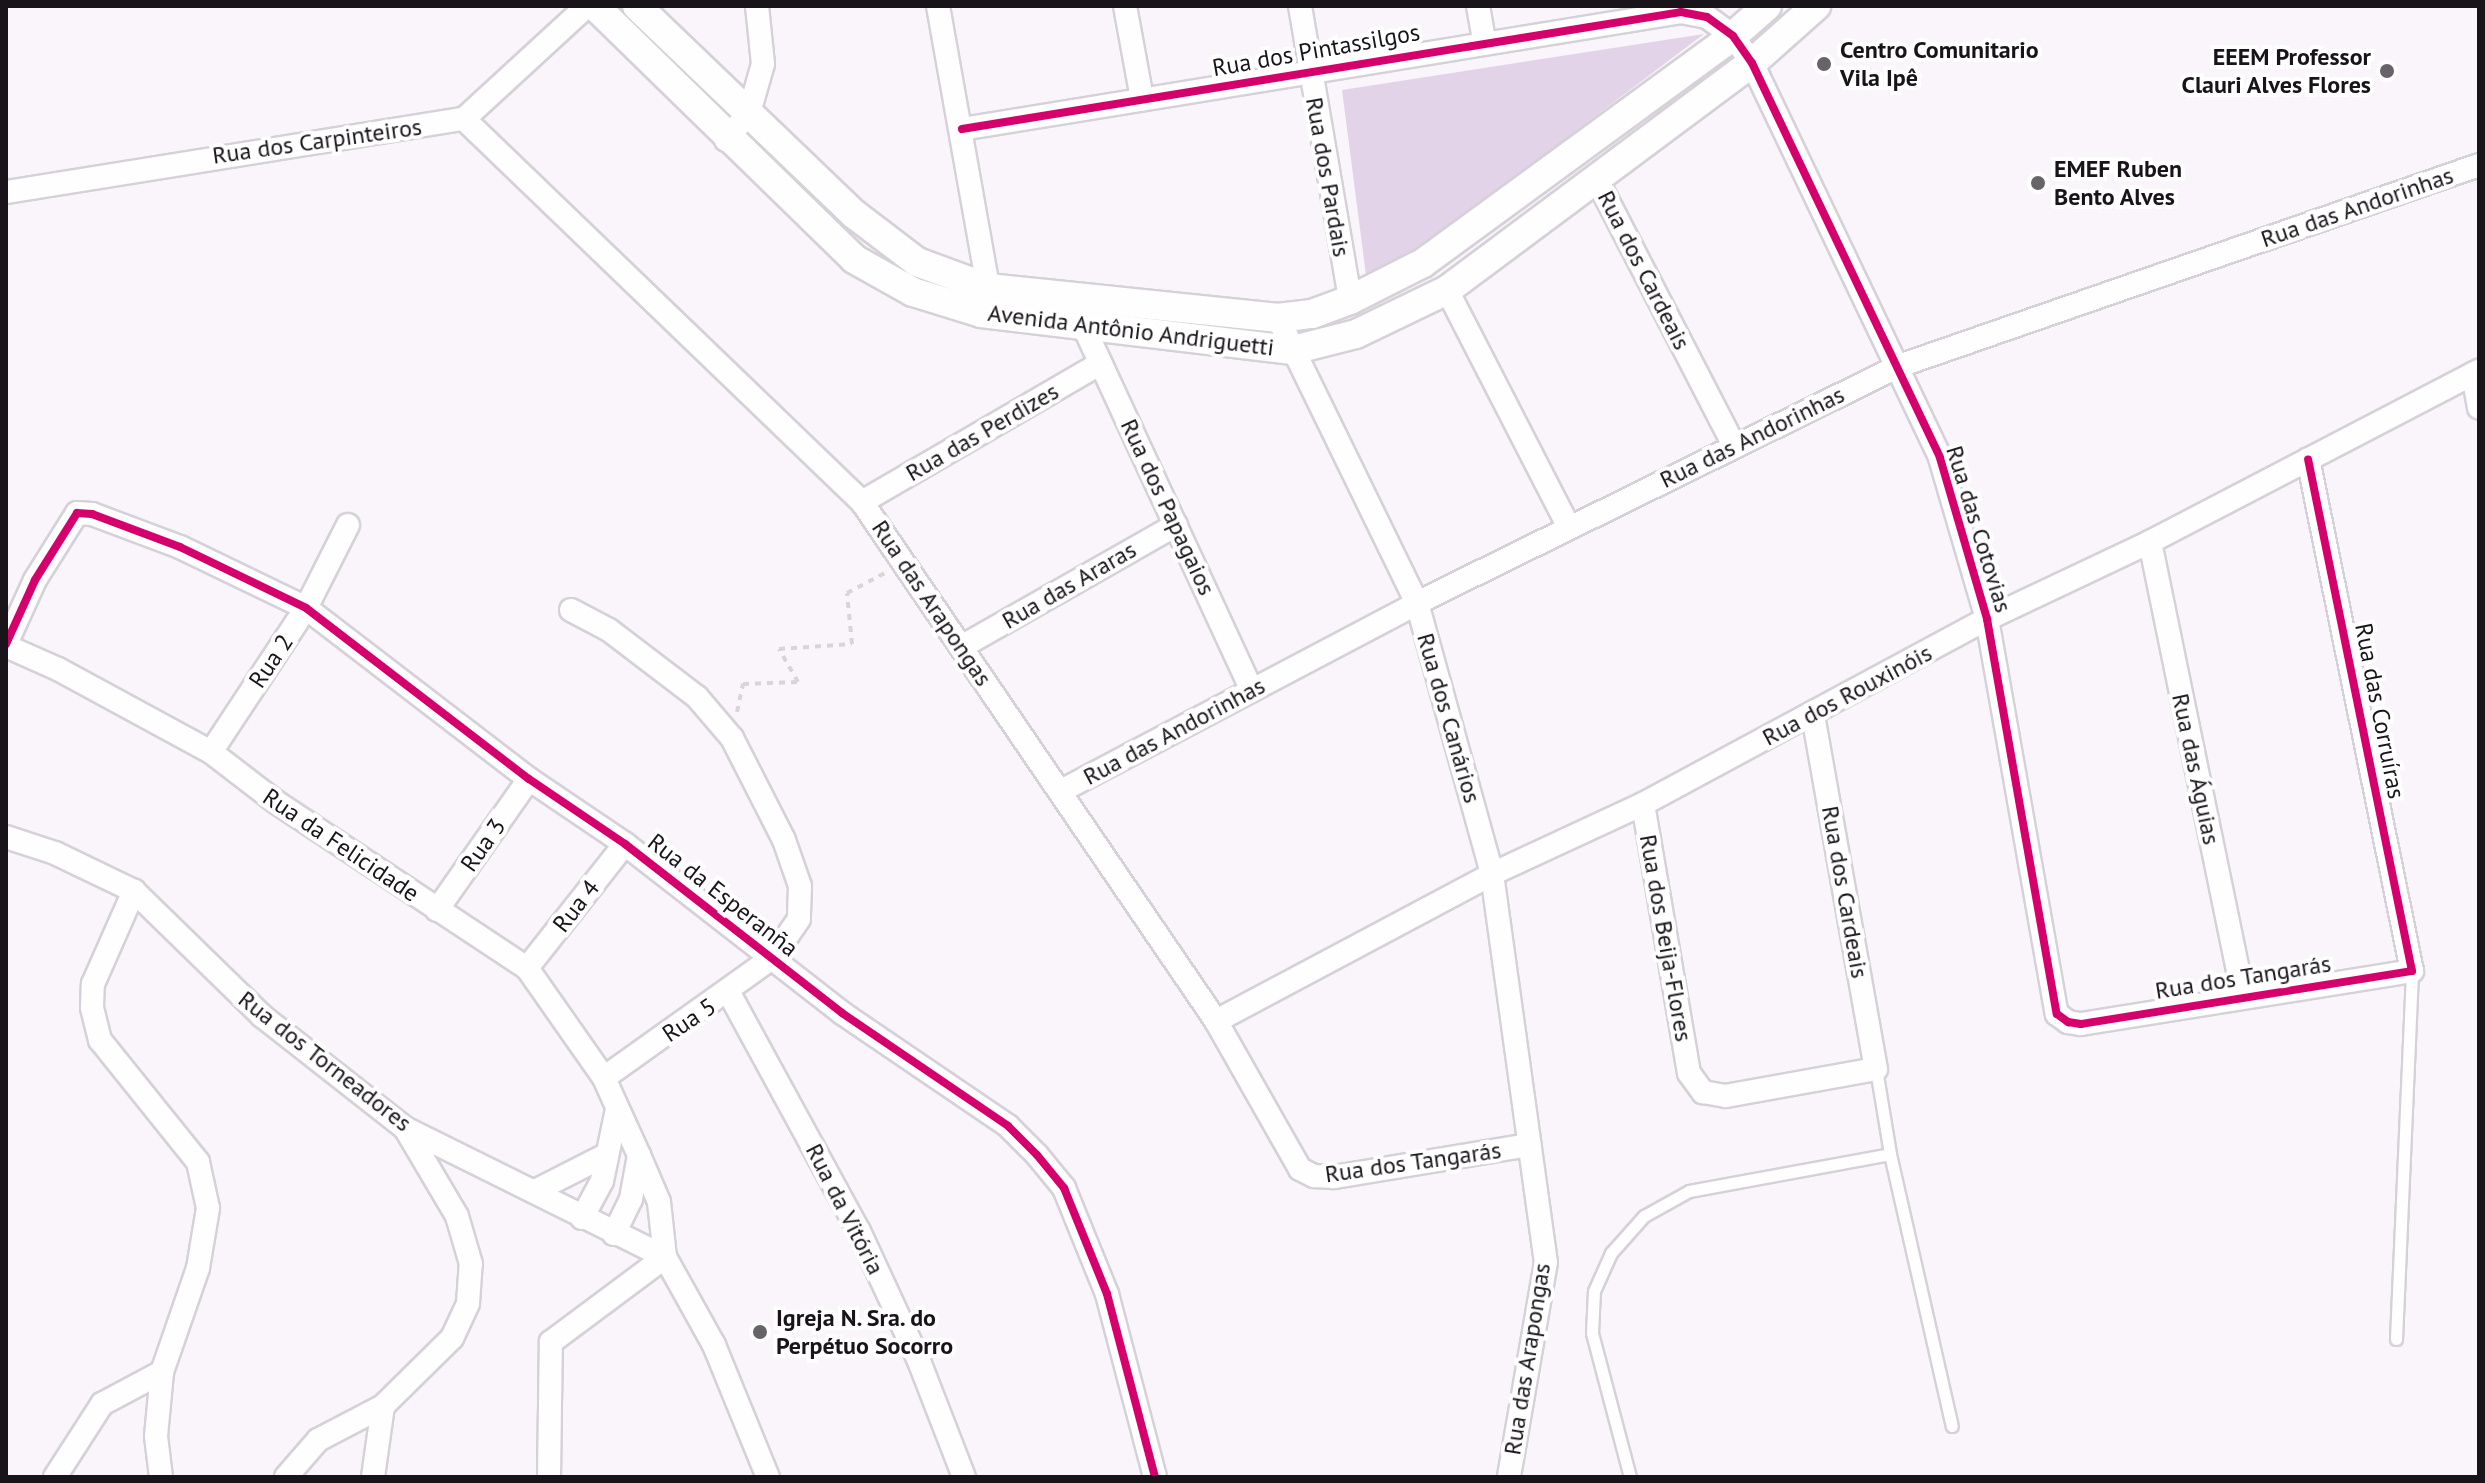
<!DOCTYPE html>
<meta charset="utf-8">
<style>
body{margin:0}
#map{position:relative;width:2485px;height:1483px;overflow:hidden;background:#f9f5fb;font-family:"PT Sans",sans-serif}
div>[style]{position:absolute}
.green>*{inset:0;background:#e2d3e9}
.path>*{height:4px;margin-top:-2px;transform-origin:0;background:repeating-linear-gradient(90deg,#d7d6d7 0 6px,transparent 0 12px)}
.roads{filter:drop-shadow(2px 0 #d6d1d8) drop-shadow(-2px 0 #d6d1d8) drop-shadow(0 2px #d6d1d8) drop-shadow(0 -2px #d6d1d8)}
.service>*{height:11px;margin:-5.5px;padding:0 5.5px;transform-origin:5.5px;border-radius:5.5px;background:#fefefe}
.minor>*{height:22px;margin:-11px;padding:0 11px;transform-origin:11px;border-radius:11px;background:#fefefe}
.tertiary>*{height:28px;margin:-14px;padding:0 14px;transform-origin:14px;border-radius:14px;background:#fefefe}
.cycleway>*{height:8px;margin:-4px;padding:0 4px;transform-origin:4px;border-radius:4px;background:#d6006c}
.dots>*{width:22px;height:22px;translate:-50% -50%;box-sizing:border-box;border:4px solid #fff;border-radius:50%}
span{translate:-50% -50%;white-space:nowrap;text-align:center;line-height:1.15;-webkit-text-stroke:8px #fff;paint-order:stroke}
.street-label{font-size:24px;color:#18141a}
.poi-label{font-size:24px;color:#18141a;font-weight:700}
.left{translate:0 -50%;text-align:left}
.right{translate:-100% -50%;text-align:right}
.frame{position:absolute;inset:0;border:8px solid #18141a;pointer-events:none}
</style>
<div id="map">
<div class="green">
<i style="clip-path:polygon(1704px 34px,1401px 263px,1366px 275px,1342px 90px)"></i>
</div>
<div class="path">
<i style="left:737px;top:712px;width:29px;rotate:-78deg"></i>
<i style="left:743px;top:684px;width:55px;rotate:-2.1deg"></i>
<i style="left:798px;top:682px;width:38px;rotate:-120deg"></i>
<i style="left:779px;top:649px;width:73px;rotate:-3.9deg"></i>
<i style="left:852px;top:644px;width:51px;rotate:-95.6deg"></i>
<i style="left:847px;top:593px;width:45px;rotate:-27.7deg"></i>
</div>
<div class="roads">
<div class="service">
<i style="left:1876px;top:1069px;width:86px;rotate:80.6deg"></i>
<i style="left:1890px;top:1154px;width:279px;rotate:77.2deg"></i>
<i style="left:2396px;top:1339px;width:368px;rotate:-87.5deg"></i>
<i style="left:1630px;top:1477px;width:149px;rotate:-104.8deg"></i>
<i style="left:1592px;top:1333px;width:42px;rotate:-87.3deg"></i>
<i style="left:1594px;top:1291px;width:42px;rotate:-65.9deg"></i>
<i style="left:1611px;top:1253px;width:50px;rotate:-48.3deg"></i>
<i style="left:1644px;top:1216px;width:51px;rotate:-29.1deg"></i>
<i style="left:1689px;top:1191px;width:204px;rotate:-10.4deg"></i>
</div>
<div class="minor">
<i style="left:938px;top:6px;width:286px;rotate:79.9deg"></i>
<i style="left:1125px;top:6px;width:95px;rotate:79.6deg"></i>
<i style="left:1300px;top:6px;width:298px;rotate:80.3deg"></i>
<i style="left:1478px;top:6px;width:36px;rotate:80deg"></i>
<i style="left:464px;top:119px;width:552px;rotate:43.9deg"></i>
<i style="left:862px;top:502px;width:628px;rotate:55.7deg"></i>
<i style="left:1216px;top:1021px;width:170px;rotate:60.4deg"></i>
<i style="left:1300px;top:1169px;width:16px;rotate:27deg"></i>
<i style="left:1314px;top:1176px;width:20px;rotate:3deg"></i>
<i style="left:1334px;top:1177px;width:198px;rotate:-9.3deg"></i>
<i style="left:962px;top:129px;width:728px;rotate:-9.24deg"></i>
<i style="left:1681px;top:12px;width:26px;rotate:11deg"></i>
<i style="left:1707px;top:17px;width:32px;rotate:36deg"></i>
<i style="left:1733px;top:36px;width:33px;rotate:55deg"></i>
<i style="left:1752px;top:63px;width:437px;rotate:64.5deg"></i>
<i style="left:1940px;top:458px;width:168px;rotate:73.7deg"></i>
<i style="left:1987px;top:619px;width:401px;rotate:80deg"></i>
<i style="left:2057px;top:1014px;width:14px;rotate:36deg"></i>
<i style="left:2068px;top:1022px;width:13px;rotate:9deg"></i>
<i style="left:2081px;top:1024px;width:335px;rotate:-9.1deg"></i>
<i style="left:2412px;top:971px;width:522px;rotate:-101.48deg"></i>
<i style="left:726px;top:140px;width:35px;rotate:-50deg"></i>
<i style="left:749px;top:113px;width:51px;rotate:-74.1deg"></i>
<i style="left:763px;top:64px;width:58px;rotate:-95.9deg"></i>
<i style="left:1597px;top:180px;width:298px;rotate:62.7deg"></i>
<i style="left:6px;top:192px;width:464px;rotate:-9.1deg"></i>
<i style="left:464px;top:119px;width:167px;rotate:-42.6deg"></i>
<i style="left:1447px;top:290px;width:267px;rotate:62.8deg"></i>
<i style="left:1278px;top:318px;width:317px;rotate:64deg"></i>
<i style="left:1417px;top:603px;width:281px;rotate:74.5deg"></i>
<i style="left:1492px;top:874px;width:392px;rotate:82.1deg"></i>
<i style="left:1546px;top:1262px;width:218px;rotate:99.8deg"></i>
<i style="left:1083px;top:325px;width:401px;rotate:65.2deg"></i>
<i style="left:2473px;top:374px;width:34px;rotate:80deg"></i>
<i style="left:862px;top:502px;width:276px;rotate:-30.2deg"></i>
<i style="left:2150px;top:542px;width:464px;rotate:78.4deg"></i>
<i style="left:571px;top:610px;width:43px;rotate:27.8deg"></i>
<i style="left:609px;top:630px;width:111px;rotate:37.3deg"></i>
<i style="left:697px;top:697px;width:54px;rotate:49.5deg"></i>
<i style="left:732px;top:738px;width:114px;rotate:63deg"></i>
<i style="left:784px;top:840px;width:49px;rotate:70.8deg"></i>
<i style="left:800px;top:886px;width:33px;rotate:92deg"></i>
<i style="left:799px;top:919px;width:47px;rotate:124.7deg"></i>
<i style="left:772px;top:958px;width:206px;rotate:144.5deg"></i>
<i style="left:6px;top:644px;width:70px;rotate:-65.6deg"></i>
<i style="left:35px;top:580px;width:79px;rotate:-57.9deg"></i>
<i style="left:77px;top:513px;width:15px;rotate:4deg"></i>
<i style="left:92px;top:514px;width:94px;rotate:20.6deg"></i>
<i style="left:180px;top:547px;width:140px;rotate:25.8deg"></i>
<i style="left:306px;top:608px;width:281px;rotate:37.5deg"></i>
<i style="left:529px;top:779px;width:116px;rotate:34.1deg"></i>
<i style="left:625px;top:844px;width:275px;rotate:37.9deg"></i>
<i style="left:842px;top:1013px;width:201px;rotate:34.2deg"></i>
<i style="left:1008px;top:1126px;width:41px;rotate:45deg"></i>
<i style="left:1037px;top:1155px;width:43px;rotate:50.7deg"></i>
<i style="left:1064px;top:1188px;width:114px;rotate:67.9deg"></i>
<i style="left:1107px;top:1294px;width:189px;rotate:75.3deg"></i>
<i style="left:6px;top:646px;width:57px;rotate:23.9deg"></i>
<i style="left:58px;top:669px;width:174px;rotate:28.5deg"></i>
<i style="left:211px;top:752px;width:82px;rotate:37.6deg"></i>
<i style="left:276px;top:802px;width:301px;rotate:33.5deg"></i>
<i style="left:527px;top:968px;width:134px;rotate:55deg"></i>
<i style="left:604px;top:1078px;width:85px;rotate:65.6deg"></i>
<i style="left:639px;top:1155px;width:45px;rotate:100.3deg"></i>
<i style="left:631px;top:1199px;width:39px;rotate:116deg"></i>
<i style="left:963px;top:646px;width:245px;rotate:-29.6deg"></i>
<i style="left:211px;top:752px;width:173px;rotate:-56.6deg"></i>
<i style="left:306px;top:608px;width:93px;rotate:-63.2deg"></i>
<i style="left:1061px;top:791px;width:403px;rotate:-27.8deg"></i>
<i style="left:1417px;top:603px;width:537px;rotate:-26.18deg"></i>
<i style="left:1899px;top:366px;width:614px;rotate:-19.11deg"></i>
<i style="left:1643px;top:804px;width:273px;rotate:80.3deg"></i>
<i style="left:1689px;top:1073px;width:24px;rotate:54deg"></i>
<i style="left:1703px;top:1092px;width:23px;rotate:10deg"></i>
<i style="left:1726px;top:1096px;width:152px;rotate:-10.2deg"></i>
<i style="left:1876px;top:1069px;width:361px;rotate:-100.1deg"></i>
<i style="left:6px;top:837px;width:52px;rotate:18.1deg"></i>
<i style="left:55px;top:853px;width:88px;rotate:25.7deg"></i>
<i style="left:134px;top:891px;width:179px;rotate:44.3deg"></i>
<i style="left:262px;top:1016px;width:182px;rotate:38.1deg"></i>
<i style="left:405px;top:1128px;width:290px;rotate:26.4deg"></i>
<i style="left:437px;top:910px;width:160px;rotate:-54.9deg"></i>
<i style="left:527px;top:968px;width:158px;rotate:-51.7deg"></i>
<i style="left:729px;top:993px;width:271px;rotate:61.4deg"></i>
<i style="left:859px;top:1231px;width:143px;rotate:65.2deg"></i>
<i style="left:919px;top:1361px;width:124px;rotate:68.8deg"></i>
<i style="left:1216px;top:1021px;width:313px;rotate:-28deg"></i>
<i style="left:1492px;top:874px;width:166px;rotate:-24.9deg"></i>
<i style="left:1643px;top:804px;width:391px;rotate:-28.3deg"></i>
<i style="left:1987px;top:619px;width:180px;rotate:-25.3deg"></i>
<i style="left:2150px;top:542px;width:371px;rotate:-27.5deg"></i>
<i style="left:639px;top:1155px;width:51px;rotate:66.9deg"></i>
<i style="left:659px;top:1202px;width:55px;rotate:83.8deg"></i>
<i style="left:665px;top:1257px;width:101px;rotate:60.9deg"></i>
<i style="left:714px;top:1345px;width:143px;rotate:67.8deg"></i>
<i style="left:537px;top:1190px;width:77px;rotate:-26.9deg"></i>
<i style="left:582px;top:1218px;width:42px;rotate:-61.6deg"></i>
<i style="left:602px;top:1181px;width:74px;rotate:-78.2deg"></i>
<i style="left:55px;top:1477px;width:87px;rotate:-57.2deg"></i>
<i style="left:102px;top:1404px;width:68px;rotate:-28.1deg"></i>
<i style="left:162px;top:1372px;width:110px;rotate:-70.9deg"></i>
<i style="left:198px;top:1268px;width:61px;rotate:-80.5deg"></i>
<i style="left:208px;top:1208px;width:47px;rotate:-102.3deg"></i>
<i style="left:198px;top:1162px;width:156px;rotate:-128.8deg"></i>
<i style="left:100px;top:1040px;width:34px;rotate:-104deg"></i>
<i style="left:92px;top:1007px;width:23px;rotate:-88deg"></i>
<i style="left:93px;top:984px;width:102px;rotate:-66.2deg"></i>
<i style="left:161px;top:1477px;width:41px;rotate:-97deg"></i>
<i style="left:156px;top:1436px;width:64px;rotate:-84.6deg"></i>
<i style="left:286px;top:1477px;width:49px;rotate:-49.1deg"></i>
<i style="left:318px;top:1440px;width:73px;rotate:-27.6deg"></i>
<i style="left:383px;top:1406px;width:97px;rotate:-44.6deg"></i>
<i style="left:452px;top:1338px;width:38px;rotate:-65deg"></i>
<i style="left:468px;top:1303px;width:39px;rotate:-86deg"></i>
<i style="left:471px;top:1264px;width:50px;rotate:-106.3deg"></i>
<i style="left:457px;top:1216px;width:102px;rotate:-120.6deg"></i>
<i style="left:373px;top:1477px;width:72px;rotate:-82deg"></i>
<i style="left:549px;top:1477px;width:135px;rotate:-89.2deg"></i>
<i style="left:551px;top:1342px;width:142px;rotate:-36.7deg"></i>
</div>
<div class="tertiary">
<i style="left:595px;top:6px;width:362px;rotate:44.3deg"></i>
<i style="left:854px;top:259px;width:68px;rotate:29.2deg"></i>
<i style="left:913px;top:292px;width:71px;rotate:17.2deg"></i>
<i style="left:981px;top:313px;width:314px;rotate:6.8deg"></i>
<i style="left:1293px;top:350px;width:65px;rotate:-14.3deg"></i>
<i style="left:1356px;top:334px;width:101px;rotate:-25.8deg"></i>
<i style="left:1447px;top:290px;width:380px;rotate:-36.7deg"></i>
<i style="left:1752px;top:63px;width:86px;rotate:-41.7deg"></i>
<i style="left:637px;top:6px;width:301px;rotate:43.8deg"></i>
<i style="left:854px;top:214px;width:79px;rotate:37.3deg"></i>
<i style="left:917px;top:262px;width:76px;rotate:20.1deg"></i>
<i style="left:988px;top:288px;width:292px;rotate:5.9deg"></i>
<i style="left:1278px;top:318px;width:34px;rotate:-7deg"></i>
<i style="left:1312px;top:314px;width:40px;rotate:-20.2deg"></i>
<i style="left:1350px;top:300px;width:82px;rotate:-26.9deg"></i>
<i style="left:1423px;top:263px;width:384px;rotate:-36.2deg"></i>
<i style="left:1733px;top:36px;width:45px;rotate:-41.4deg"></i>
</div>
</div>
<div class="cycleway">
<i style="left:962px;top:129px;width:728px;rotate:-9.24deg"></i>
<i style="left:1681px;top:12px;width:26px;rotate:11deg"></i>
<i style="left:1707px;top:17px;width:32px;rotate:36deg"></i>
<i style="left:1733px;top:36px;width:33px;rotate:55deg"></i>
<i style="left:1752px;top:63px;width:437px;rotate:64.5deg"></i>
<i style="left:1940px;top:458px;width:168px;rotate:73.7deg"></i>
<i style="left:1987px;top:619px;width:401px;rotate:80deg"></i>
<i style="left:2057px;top:1014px;width:14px;rotate:36deg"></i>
<i style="left:2068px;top:1022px;width:13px;rotate:9deg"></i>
<i style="left:2081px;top:1024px;width:335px;rotate:-9.1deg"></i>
<i style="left:2412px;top:971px;width:522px;rotate:-101.48deg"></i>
<i style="left:6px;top:644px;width:70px;rotate:-65.6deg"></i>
<i style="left:35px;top:580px;width:79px;rotate:-57.9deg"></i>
<i style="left:77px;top:513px;width:15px;rotate:4deg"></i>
<i style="left:92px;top:514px;width:94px;rotate:20.6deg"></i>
<i style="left:180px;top:547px;width:140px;rotate:25.8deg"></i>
<i style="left:306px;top:608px;width:281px;rotate:37.5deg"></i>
<i style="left:529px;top:779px;width:116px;rotate:34.1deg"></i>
<i style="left:625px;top:844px;width:275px;rotate:37.9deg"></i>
<i style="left:842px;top:1013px;width:201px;rotate:34.2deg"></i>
<i style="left:1008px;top:1126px;width:41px;rotate:45deg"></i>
<i style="left:1037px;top:1155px;width:43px;rotate:50.7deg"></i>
<i style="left:1064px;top:1188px;width:114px;rotate:67.9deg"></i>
<i style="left:1107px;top:1294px;width:189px;rotate:75.3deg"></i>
</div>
<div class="dots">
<i style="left:1824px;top:64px;background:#676369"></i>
<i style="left:2387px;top:71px;background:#676369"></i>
<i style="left:2038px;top:183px;background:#676369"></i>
<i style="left:760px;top:1332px;background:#676369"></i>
</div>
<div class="street-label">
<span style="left:1316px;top:50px;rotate:-10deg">Rua dos Pintassilgos</span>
<span style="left:317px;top:141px;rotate:-8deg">Rua dos Carpinteiros</span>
<span style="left:1328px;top:177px;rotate:80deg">Rua dos Pardais</span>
<span style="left:2357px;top:207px;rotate:-19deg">Rua das Andorinhas</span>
<span style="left:1644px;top:270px;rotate:63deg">Rua dos Cardeais</span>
<span style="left:1131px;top:330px;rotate:7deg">Avenida Antônio Andriguetti</span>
<span style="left:982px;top:432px;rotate:-30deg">Rua das Perdizes</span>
<span style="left:1752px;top:437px;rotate:-26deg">Rua das Andorinhas</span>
<span style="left:1168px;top:507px;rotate:65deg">Rua dos Papagaios</span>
<span style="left:1979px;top:529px;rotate:73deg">Rua das Cotovias</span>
<span style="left:1069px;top:585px;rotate:-30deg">Rua das Araras</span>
<span style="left:932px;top:603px;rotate:56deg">Rua das Arapongas</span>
<span style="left:271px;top:661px;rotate:-56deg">Rua 2</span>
<span style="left:1847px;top:695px;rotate:-28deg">Rua dos Rouxinóis</span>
<span style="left:2380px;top:711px;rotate:79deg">Rua das Corruíras</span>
<span style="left:1449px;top:718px;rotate:74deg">Rua dos Canários</span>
<span style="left:1174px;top:731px;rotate:-28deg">Rua das Andorinhas</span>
<span style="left:2196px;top:769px;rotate:78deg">Rua das Águias</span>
<span style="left:341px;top:845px;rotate:34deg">Rua da Felicidade</span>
<span style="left:483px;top:845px;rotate:-55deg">Rua 3</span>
<span style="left:1845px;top:892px;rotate:80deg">Rua dos Cardeais</span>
<span style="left:723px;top:895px;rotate:38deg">Rua da Esperanña</span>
<span style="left:576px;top:906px;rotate:-52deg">Rua 4</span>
<span style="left:1666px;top:938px;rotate:80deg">Rua dos Beija-Flores</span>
<span style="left:2243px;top:977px;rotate:-9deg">Rua dos Tangarás</span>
<span style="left:689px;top:1020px;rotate:-34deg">Rua 5</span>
<span style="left:325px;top:1061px;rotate:38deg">Rua dos Torneadores</span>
<span style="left:1413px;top:1162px;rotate:-8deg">Rua dos Tangarás</span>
<span style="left:845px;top:1209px;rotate:63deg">Rua da Vitória</span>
<span style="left:1527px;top:1359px;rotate:-81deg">Rua das Arapongas</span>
</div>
<div class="poi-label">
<span class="left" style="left:1840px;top:64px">Centro Comunitario<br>Vila Ipê</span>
<span class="right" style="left:2371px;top:71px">EEEM Professor<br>Clauri Alves Flores</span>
<span class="left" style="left:2054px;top:183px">EMEF Ruben<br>Bento Alves</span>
<span class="left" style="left:776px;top:1332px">Igreja N. Sra. do<br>Perpétuo Socorro</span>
</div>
<div class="frame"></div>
</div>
